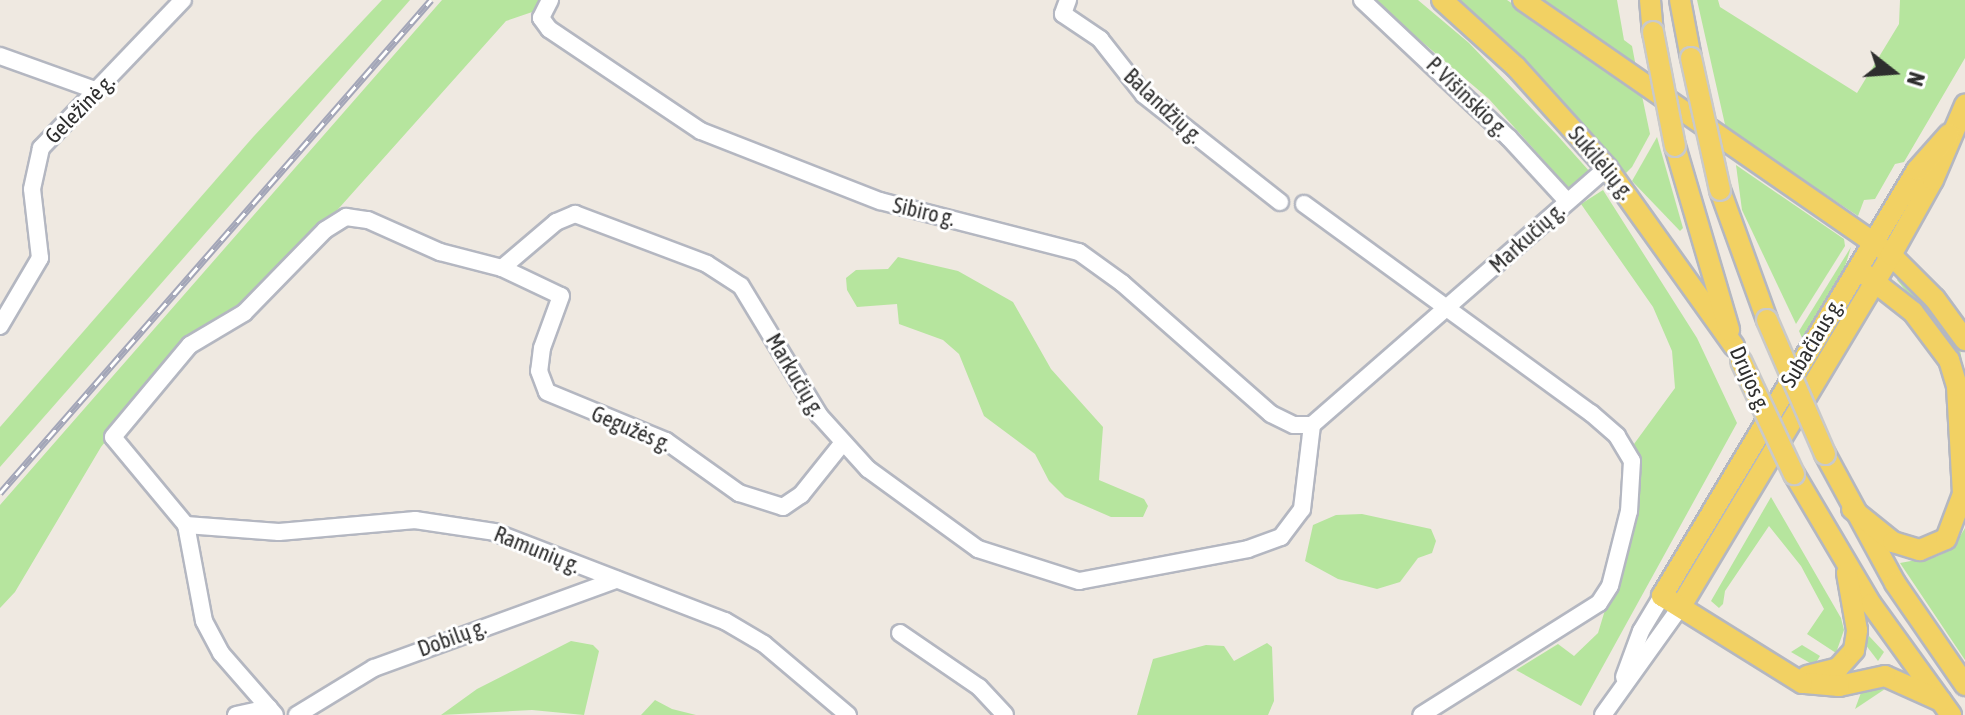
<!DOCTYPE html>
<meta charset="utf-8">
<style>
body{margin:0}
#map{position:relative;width:1965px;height:715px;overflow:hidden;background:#efe9e1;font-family:"Asap Condensed",sans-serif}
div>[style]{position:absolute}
.green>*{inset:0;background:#b6e59e}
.roads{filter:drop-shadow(2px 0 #b4b7c1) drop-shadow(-2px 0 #b4b7c1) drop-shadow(0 2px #b4b7c1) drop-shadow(0 -2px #b4b7c1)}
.minor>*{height:16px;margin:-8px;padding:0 8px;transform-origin:8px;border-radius:8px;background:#fff}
.major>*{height:20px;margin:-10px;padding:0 10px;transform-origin:10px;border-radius:10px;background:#f2d163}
.rail>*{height:7px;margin-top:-3.5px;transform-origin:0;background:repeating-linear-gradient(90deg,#fff 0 12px,#a3a6b8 0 24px);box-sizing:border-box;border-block:2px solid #a3a6b8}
.bridges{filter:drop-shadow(2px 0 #c9c9c9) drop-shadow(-2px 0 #c9c9c9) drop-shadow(0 2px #c9c9c9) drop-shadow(0 -2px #c9c9c9)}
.major-bridge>*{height:20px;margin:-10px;padding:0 10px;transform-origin:10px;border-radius:10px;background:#f2d163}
span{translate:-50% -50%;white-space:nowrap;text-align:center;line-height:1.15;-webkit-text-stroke:6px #fff;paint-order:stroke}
.street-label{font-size:22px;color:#2e2e2e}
.north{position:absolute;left:1853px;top:32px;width:80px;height:80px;-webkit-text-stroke:6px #fff;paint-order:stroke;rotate:107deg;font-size:22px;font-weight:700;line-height:32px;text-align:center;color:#2e2e2e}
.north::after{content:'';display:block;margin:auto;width:28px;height:36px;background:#2e2e2e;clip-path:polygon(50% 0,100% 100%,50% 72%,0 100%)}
</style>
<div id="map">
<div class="green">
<i style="clip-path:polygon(382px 0,410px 0,0 467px,0 427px,254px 136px)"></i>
<i style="clip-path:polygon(442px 0,549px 0,541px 9px,506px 21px,282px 272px,184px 344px,101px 447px,15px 592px,0 608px,0 505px)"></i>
<i style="clip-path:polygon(1373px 0,1418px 0,1469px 43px,1557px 135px,1590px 172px,1586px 178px,1571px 191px,1489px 99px)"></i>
<i style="clip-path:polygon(1459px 0,1507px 0,1641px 91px,1650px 134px,1632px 167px,1626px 173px)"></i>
<i style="clip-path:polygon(1538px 0,1617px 0,1624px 40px,1632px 46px,1636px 67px)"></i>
<i style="clip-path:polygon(1697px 0,1718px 0,1720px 7px,1857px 93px,1899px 24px,1900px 0,1965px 0,1965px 58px,1904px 162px,1895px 164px,1875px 199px,1864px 200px,1858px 216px,1726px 129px)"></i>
<i style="clip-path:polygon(1657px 137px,1683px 228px,1680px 231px,1632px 181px)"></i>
<i style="clip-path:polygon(1736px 165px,1844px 239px,1845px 246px,1796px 324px,1742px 210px)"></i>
<i style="clip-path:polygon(1603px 190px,1697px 338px,1737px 423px,1581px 706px,1516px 670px,1558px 644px,1574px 656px,1598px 633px,1636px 508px,1641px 473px,1634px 444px,1675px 388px,1672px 351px,1653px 307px,1581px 204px)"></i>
<i style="clip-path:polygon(1851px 247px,1844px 270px,1802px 338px,1799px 331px)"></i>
<i style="clip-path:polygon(898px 257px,958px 271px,1013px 302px,1051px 369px,1103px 427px,1099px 480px,1144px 499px,1148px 506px,1143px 517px,1111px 517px,1065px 497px,1049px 481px,1035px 454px,984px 416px,959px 354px,943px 340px,899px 324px,897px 304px,857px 307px,847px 290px,846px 278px,856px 270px,888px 269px)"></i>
<i style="clip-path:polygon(1900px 276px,1960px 349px,1965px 381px,1934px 325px,1897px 280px)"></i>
<i style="clip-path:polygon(1771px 497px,1841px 618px,1844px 630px,1836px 653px,1807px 634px,1824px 609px,1801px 566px,1769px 526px,1725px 591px,1723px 604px,1719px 608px,1711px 601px)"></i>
<i style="clip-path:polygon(1362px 514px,1431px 529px,1436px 541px,1432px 553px,1418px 558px,1400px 582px,1377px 589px,1338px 579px,1305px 561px,1313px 525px,1336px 515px)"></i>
<i style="clip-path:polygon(1965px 528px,1965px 660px,1900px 563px,1938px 556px,1953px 548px)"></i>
<i style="clip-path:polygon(1869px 636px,1884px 652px,1878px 661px,1865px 644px)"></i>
<i style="clip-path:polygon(571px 641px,593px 645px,599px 651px,584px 715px,532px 710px,441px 715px,477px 689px)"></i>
<i style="clip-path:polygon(1267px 643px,1272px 647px,1274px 701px,1268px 715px,1137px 715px,1153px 659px,1206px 645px,1224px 646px,1234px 661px)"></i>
<i style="clip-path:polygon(1802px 645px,1820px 656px,1817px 661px,1810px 663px,1791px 652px)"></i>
<i style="clip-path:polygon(1871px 684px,1888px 687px,1855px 709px,1863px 687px)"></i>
<i style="clip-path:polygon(655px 700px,672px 709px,696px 715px,641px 715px)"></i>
</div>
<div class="roads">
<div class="minor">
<i style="left:550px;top:0;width:20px;rotate:117deg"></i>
<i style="left:541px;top:18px;width:14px;rotate:54deg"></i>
<i style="left:549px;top:29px;width:183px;rotate:33.9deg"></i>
<i style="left:701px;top:131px;width:192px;rotate:21.4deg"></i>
<i style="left:880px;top:201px;width:205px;rotate:14.4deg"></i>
<i style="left:1079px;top:252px;width:53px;rotate:35.8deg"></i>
<i style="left:1122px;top:283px;width:198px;rotate:41.3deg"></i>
<i style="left:1271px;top:414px;width:25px;rotate:26deg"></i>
<i style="left:1294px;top:425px;width:18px"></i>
<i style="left:1068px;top:0;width:15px;rotate:110deg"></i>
<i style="left:1063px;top:14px;width:45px;rotate:34deg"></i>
<i style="left:1100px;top:39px;width:71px;rotate:51.8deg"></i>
<i style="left:1144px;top:95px;width:173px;rotate:38.2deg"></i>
<i style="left:1362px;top:0;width:202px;rotate:43.2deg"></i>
<i style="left:1509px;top:138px;width:86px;rotate:47.4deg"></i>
<i style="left:0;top:56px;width:101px;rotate:19.7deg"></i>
<i style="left:1304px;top:204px;width:355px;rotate:36.1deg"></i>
<i style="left:1591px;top:413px;width:35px;rotate:41deg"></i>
<i style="left:1617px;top:436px;width:29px;rotate:59deg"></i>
<i style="left:1632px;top:461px;width:50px;rotate:93.4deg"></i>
<i style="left:1629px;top:511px;width:77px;rotate:104.2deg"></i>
<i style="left:1610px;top:586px;width:20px;rotate:123deg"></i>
<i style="left:1599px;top:603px;width:210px;rotate:147.8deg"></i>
<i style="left:502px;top:268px;width:71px;rotate:-40.4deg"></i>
<i style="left:556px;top:222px;width:21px;rotate:-23deg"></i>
<i style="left:575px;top:214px;width:141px;rotate:20.7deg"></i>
<i style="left:707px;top:264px;width:40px;rotate:32.9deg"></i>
<i style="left:741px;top:286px;width:151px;rotate:58.8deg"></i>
<i style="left:819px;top:415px;width:73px;rotate:47.8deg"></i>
<i style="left:868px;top:469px;width:136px;rotate:36deg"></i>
<i style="left:978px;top:549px;width:106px;rotate:17.6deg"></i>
<i style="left:1079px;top:581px;width:172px;rotate:-10.7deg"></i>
<i style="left:1248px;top:549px;width:35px;rotate:-20deg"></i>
<i style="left:1281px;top:537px;width:35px;rotate:-53deg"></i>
<i style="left:1302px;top:509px;width:85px;rotate:-83.2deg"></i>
<i style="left:1312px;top:425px;width:391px;rotate:-41.1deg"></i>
<i style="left:0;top:326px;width:79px;rotate:-59.5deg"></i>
<i style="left:40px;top:258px;width:69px;rotate:-96.6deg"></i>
<i style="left:32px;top:189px;width:42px;rotate:-77.6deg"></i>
<i style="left:41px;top:148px;width:205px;rotate:-46.2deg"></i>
<i style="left:186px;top:525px;width:93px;rotate:4.3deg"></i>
<i style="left:279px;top:532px;width:137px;rotate:-5deg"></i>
<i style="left:415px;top:520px;width:80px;rotate:8.6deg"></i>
<i style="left:494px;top:532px;width:248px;rotate:21.1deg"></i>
<i style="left:725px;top:621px;width:45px;rotate:30.5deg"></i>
<i style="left:764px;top:644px;width:110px;rotate:40.2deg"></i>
<i style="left:900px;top:633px;width:96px;rotate:34.4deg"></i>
<i style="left:979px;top:687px;width:38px;rotate:47deg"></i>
<i style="left:1624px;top:677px;width:49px;rotate:-69.7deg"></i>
<i style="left:1641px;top:631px;width:41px;rotate:-59deg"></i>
<i style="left:236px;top:715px;width:34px;rotate:-12deg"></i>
<i style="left:275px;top:715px;width:82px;rotate:-131.1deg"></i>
<i style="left:221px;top:653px;width:36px;rotate:-118deg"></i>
<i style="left:204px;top:621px;width:98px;rotate:-100.6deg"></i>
<i style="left:186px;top:525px;width:114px;rotate:-129.7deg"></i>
<i style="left:113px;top:437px;width:120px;rotate:-50.1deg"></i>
<i style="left:190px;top:345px;width:63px;rotate:-30.7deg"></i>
<i style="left:244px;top:313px;width:116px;rotate:-45.7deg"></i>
<i style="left:325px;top:230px;width:25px;rotate:-32deg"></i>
<i style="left:346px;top:217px;width:22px;rotate:8deg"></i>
<i style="left:368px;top:220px;width:79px;rotate:24deg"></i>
<i style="left:440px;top:252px;width:64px;rotate:14.5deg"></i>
<i style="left:502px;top:268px;width:65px;rotate:25.4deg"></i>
<i style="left:561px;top:296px;width:55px;rotate:110.1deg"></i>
<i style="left:542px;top:348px;width:23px;rotate:97deg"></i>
<i style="left:539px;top:371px;width:22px;rotate:69deg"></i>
<i style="left:547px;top:392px;width:129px;rotate:22.4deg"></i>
<i style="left:666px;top:441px;width:90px;rotate:35.5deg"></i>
<i style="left:739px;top:493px;width:46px;rotate:17.7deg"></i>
<i style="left:783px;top:507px;width:22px;rotate:-34deg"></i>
<i style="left:801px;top:495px;width:64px;rotate:-51.3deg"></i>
<i style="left:297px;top:715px;width:90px;rotate:-31.4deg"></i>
<i style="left:374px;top:668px;width:258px;rotate:-20deg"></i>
<i style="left:1603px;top:715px;width:134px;rotate:-54.4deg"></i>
</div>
<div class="major">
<i style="left:1442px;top:0;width:100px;rotate:42.2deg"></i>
<i style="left:1516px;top:67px;width:136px;rotate:48deg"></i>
<i style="left:1607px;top:168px;width:219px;rotate:54.5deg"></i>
<i style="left:1523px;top:0;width:448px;rotate:34.7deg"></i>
<i style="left:1891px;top:255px;width:62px;rotate:45deg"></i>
<i style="left:1935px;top:299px;width:51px;rotate:53.8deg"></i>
<i style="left:1650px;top:0;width:32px;rotate:85deg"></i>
<i style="left:1680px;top:0;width:59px;rotate:79.3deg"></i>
<i style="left:1675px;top:146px;width:192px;rotate:73.6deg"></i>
<i style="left:1720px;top:190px;width:138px;rotate:70.1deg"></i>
<i style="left:1825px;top:454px;width:147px;rotate:61.5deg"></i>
<i style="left:1895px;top:583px;width:124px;rotate:55.5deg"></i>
<i style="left:1794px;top:474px;width:151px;rotate:59.4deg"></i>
<i style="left:1871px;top:604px;width:137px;rotate:54.2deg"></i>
<i style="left:1852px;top:509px;width:53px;rotate:38.8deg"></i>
<i style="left:1893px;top:542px;width:28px;rotate:17deg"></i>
<i style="left:1920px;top:550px;width:28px;rotate:-23deg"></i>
<i style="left:1946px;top:539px;width:48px;rotate:-69.3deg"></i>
<i style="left:1963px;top:494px;width:108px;rotate:-93.2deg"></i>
<i style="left:1957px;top:386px;width:27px;rotate:-107deg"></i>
<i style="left:1949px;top:360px;width:60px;rotate:-126.9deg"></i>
<i style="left:1913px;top:312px;width:63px;rotate:-142deg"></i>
<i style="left:1681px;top:606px;width:409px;rotate:-59.1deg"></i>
<i style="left:1891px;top:255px;width:86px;rotate:-60.8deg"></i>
<i style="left:1933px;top:180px;width:82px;rotate:-66.9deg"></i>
<i style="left:1807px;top:676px;width:32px;rotate:-14deg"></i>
<i style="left:1838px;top:668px;width:24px;rotate:-48deg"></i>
<i style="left:1854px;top:650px;width:20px;rotate:-81deg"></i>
<i style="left:1857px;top:630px;width:58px;rotate:-100deg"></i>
<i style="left:1941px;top:701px;width:61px;rotate:-155.9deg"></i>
<i style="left:1885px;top:676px;width:47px;rotate:167.7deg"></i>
<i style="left:1839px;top:686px;width:37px;rotate:-175deg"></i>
<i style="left:1802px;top:683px;width:165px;rotate:-148.1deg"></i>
<i style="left:1662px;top:596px;width:496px;rotate:-59.1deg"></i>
<i style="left:1917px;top:170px;width:48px;rotate:-48.4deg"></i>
</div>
</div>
<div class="rail">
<i style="left:0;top:493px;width:655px;rotate:-48.84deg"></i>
</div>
<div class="bridges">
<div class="major-bridge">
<i style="left:1653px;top:32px;width:116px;rotate:79.1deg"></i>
<i style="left:1691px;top:58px;width:135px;rotate:77.6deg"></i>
<i style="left:1767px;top:320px;width:146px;rotate:66.6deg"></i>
<i style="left:1741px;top:361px;width:125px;rotate:64.9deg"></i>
</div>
</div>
<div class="street-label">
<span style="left:1467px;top:97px;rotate:44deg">P. Višinskio g.</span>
<span style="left:1163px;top:106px;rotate:43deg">Balandžių g.</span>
<span style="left:80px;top:109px;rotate:-45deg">Geležinė g.</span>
<span style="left:1601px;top:163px;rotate:50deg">Sukilėlių g.</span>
<span style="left:924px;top:212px;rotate:13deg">Sibiro g.</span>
<span style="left:1527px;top:238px;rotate:-42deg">Markučių g.</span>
<span style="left:1812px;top:343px;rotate:-59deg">Subačiaus g.</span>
<span style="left:795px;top:375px;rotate:59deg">Markučių g.</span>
<span style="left:1750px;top:379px;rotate:66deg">Drujos g.</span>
<span style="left:631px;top:429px;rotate:23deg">Gegužės g.</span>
<span style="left:537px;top:550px;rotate:22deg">Ramunių g.</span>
<span style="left:452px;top:638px;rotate:-20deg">Dobilų g.</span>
</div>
<div class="north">N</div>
</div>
